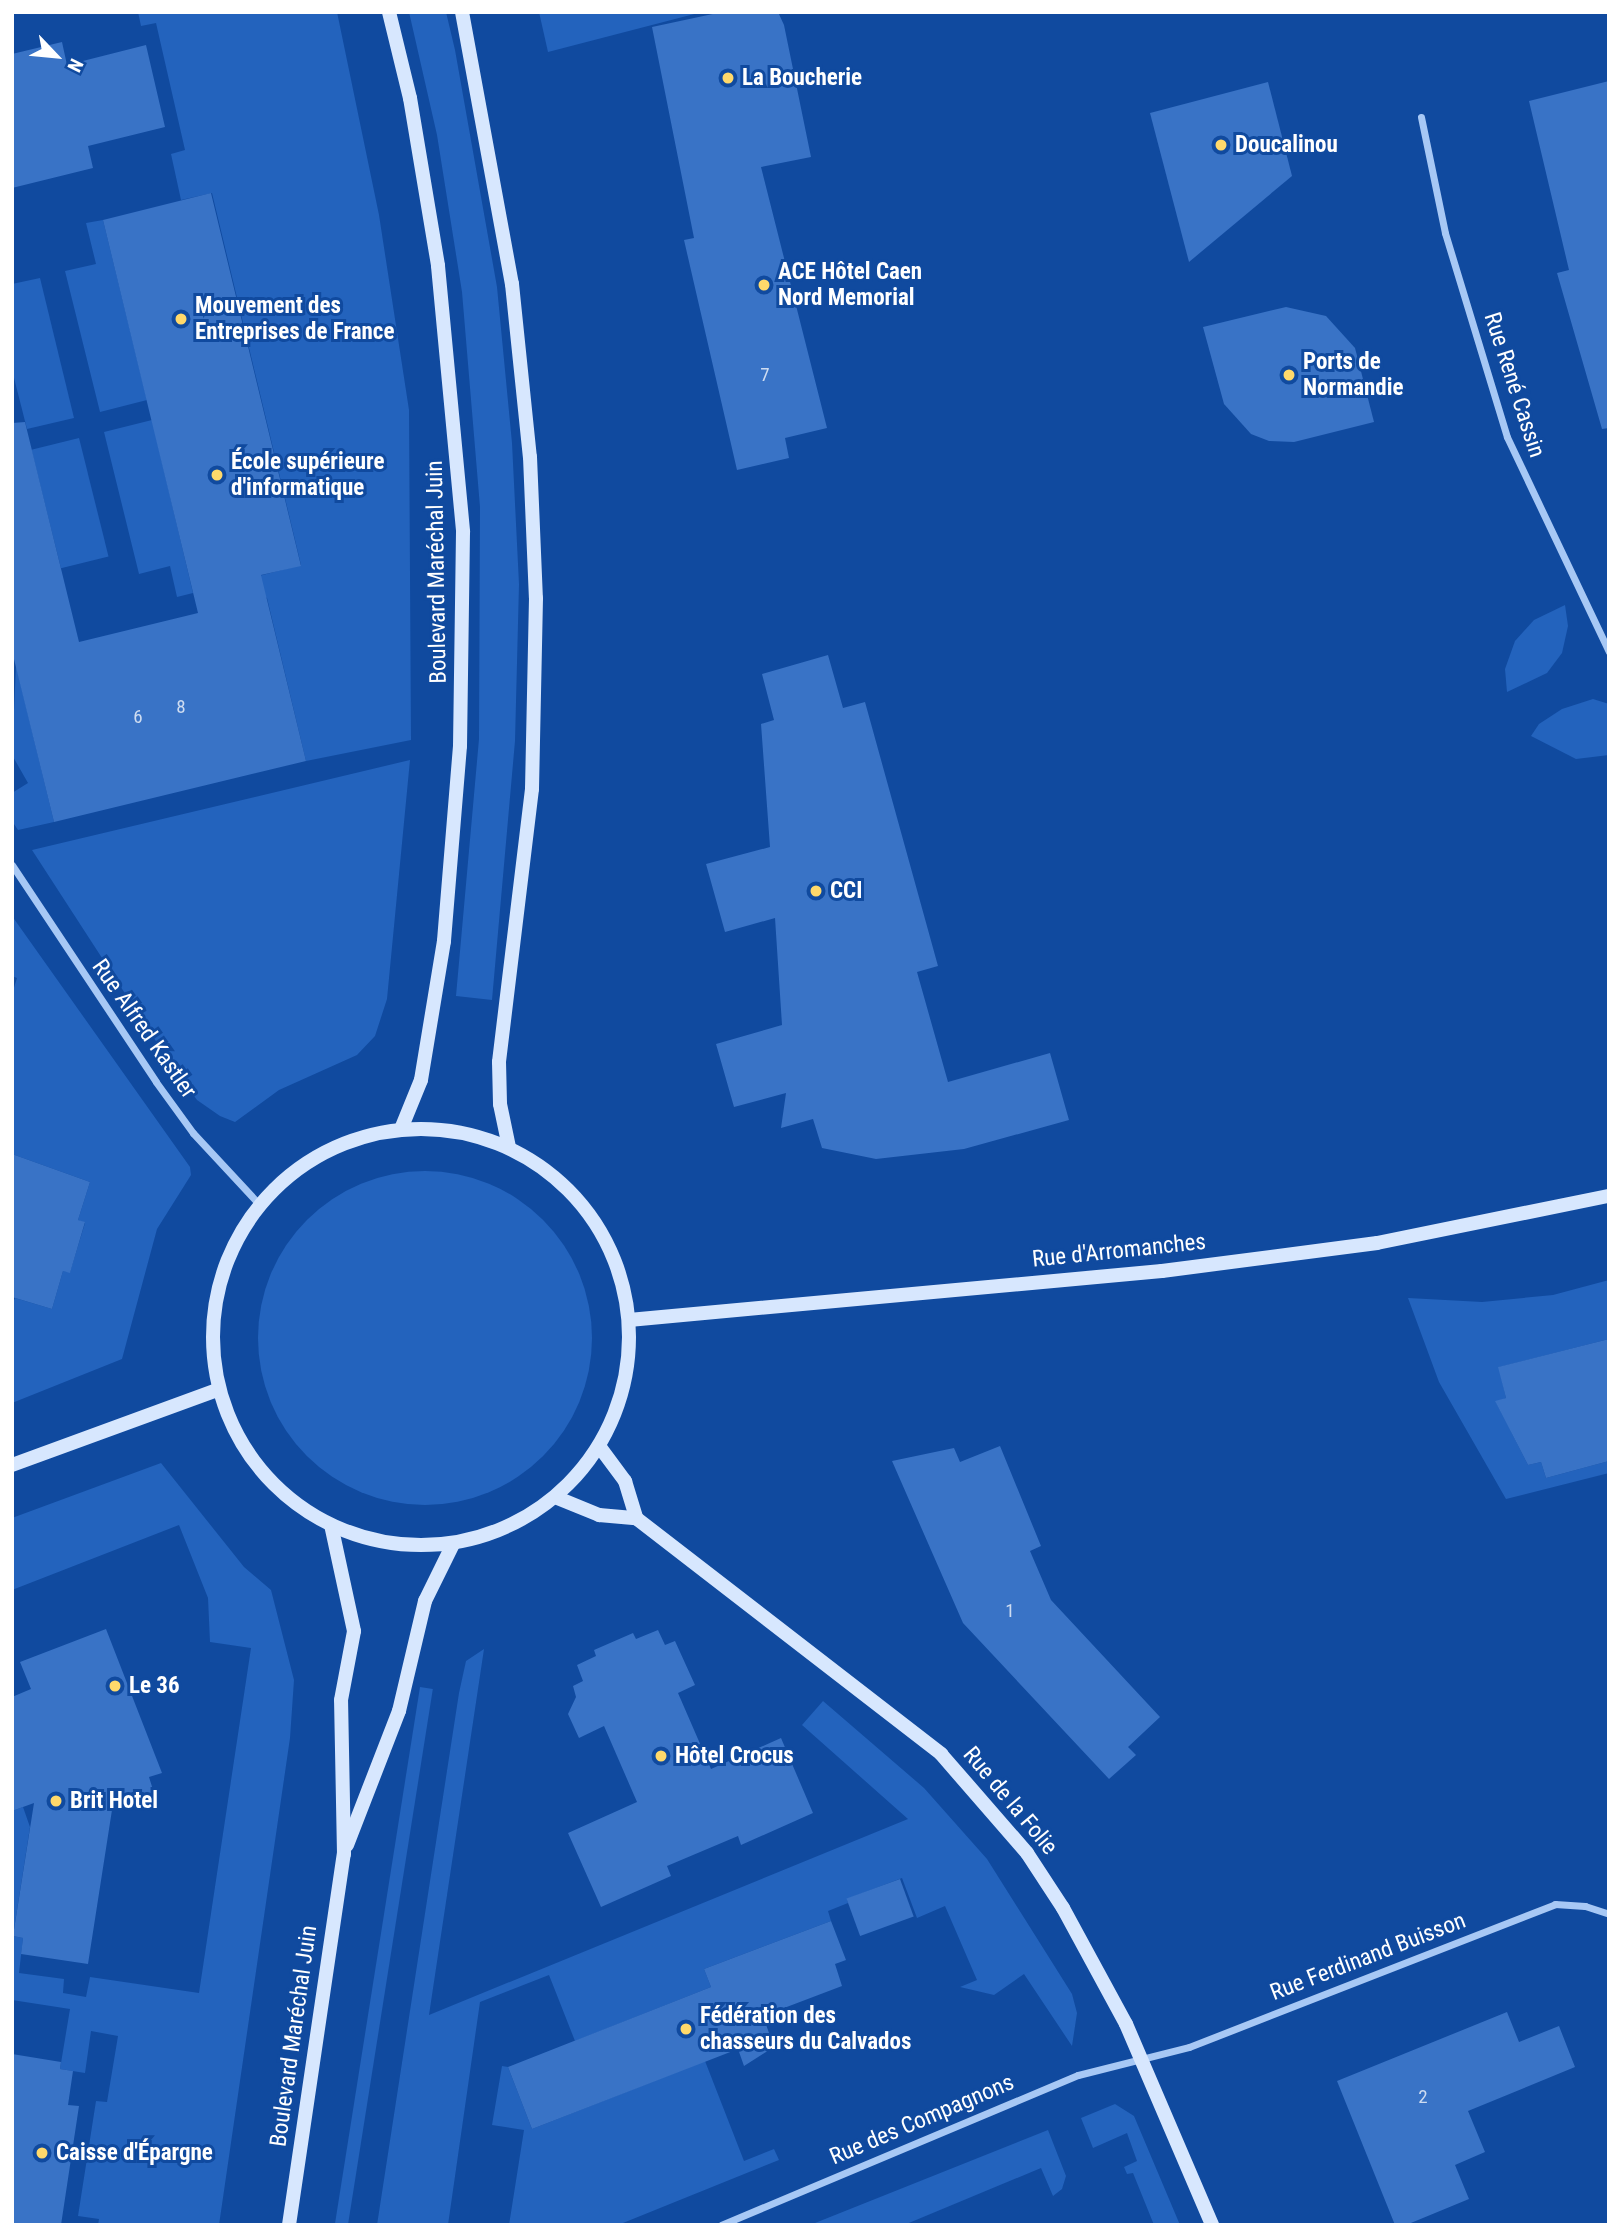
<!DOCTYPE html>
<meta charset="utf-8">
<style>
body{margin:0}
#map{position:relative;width:1621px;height:2237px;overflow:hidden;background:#104a9f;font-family:"Roboto Condensed",sans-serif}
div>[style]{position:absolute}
.green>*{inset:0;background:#2363bd;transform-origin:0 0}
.round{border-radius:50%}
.building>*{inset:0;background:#3973c6;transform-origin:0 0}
.street>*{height:7px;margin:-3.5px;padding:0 3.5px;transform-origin:3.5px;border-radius:3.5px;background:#a7c8f5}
.secondary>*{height:14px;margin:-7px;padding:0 7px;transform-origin:7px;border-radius:7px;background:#d7e7fe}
.secondary>.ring{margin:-7px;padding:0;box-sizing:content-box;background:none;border:14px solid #d7e7fe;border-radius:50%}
.dots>*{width:19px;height:19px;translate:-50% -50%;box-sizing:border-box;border:4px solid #104a9f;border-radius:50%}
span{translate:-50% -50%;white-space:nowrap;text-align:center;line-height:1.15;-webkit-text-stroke:6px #104a9f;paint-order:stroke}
.number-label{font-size:19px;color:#cedcf1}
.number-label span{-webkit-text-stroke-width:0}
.poi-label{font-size:23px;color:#fff;font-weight:700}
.left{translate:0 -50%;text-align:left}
.street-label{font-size:23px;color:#fff}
.frame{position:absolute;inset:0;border:14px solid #fff;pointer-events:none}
.north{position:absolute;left:21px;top:21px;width:70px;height:70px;-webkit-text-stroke:5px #104a9f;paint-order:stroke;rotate:116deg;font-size:19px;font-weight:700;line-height:28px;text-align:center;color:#fff}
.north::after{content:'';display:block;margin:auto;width:24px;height:32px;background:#fff;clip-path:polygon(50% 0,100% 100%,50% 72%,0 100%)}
</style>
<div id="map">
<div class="green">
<i style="clip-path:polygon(138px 12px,337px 12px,379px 215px,409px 410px,411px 740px,306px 761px,267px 598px,240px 581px,301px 565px,212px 193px,181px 200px,171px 154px,185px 150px,156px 23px,141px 26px)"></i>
<i style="clip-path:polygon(409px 12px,446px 12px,455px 50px,497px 287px,512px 443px,519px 584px,515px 741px,492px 1000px,456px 996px,479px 739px,480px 507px,462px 292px,437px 135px)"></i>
<i style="clip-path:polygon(539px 12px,702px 12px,548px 52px)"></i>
<i style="clip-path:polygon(103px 220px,147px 400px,100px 412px,65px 271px,96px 264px,86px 223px)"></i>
<i style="clip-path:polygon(40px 278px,74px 418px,27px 429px,12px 370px,12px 284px)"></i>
<i style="clip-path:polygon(152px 420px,193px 593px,177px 597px,170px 566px,139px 574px,104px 432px)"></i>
<i style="left:79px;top:438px;width:122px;height:49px;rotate:76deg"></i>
<i style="clip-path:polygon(1565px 605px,1568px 626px,1562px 653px,1547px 673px,1507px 692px,1505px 669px,1515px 641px,1534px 620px)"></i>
<i style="clip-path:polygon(16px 665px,54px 822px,18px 830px,12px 821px,12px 793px,28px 783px,12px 755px)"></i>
<i style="clip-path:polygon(1593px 699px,1609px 704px,1609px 755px,1576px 759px,1531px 736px,1539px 724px,1562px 709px)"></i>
<i style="clip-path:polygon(410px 760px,387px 999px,375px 1036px,357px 1055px,279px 1090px,235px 1122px,220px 1116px,197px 1100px,174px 1069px,32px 850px)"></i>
<i style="clip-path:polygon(12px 916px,190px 1167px,191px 1175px,157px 1229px,122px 1359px,12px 1403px,12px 1305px,15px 1298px,52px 1309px,63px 1271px,70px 1272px,85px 1223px,78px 1220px,90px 1182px,12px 1154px,12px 994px,17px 978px,12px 976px)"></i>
<i class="round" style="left:258px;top:1171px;width:334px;height:334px"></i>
<i style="clip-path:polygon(1609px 1280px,1609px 1339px,1499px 1367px,1506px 1398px,1496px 1402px,1528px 1465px,1541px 1462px,1546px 1478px,1609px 1461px,1609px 1473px,1506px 1499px,1439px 1382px,1408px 1298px,1482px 1302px,1553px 1295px)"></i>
<i style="clip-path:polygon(161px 1463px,244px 1567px,271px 1590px,294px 1680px,290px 1738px,219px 2225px,98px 2225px,99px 2219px,78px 2216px,96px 2101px,107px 2102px,118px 2036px,91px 2031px,85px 2073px,60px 2069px,70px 2009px,12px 2000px,12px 1811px,23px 1807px,30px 1827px,13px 1936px,23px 1938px,19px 1973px,64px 1979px,63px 1993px,86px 1997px,90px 1977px,199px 1993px,251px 1648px,210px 1642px,208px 1598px,179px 1525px,12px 1590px,12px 1518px)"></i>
<i style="clip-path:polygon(484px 1649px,429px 2015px,908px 1819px,802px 1725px,823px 1701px,924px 1788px,987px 1859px,1072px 1994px,1077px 2013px,1072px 2046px,1024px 1974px,994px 1995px,960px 1987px,977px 1980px,945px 1906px,917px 1918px,902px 1878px,847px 1899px,848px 1903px,828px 1911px,831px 1921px,704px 1969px,711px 1987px,575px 2041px,549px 1975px,480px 2002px,448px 2225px,377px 2225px,459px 1693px,466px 1661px)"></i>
<i style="left:420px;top:1687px;width:13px;height:544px;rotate:9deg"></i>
<i style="clip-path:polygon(705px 2061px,744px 2161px,774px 2149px,779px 2160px,618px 2225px,509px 2225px,524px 2130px,492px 2125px,502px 2066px,508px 2067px,532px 2129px)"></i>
<i style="clip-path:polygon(1115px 2104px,1134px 2116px,1180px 2225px,1154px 2225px,1133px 2173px,1127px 2174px,1124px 2167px,1137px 2161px,1127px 2133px,1093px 2148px,1081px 2118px)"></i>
<i style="clip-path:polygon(1048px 2130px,1066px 2176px,1062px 2189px,1053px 2196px,1041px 2168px,904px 2225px,810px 2225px)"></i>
</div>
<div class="building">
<i style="clip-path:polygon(722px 12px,778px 12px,784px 25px,811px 157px,761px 167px,827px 428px,785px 438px,789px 458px,737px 470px,684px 240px,694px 238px,652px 27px)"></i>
<i style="clip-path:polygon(62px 42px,67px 65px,146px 45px,165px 127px,88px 146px,93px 168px,12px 188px,12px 54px)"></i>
<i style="clip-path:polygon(1609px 81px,1609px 428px,1602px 429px,1557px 273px,1569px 270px,1529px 101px)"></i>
<i style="clip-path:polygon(1268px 82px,1292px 176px,1189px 262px,1150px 113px)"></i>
<i style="clip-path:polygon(211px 193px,301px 566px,261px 575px,306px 761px,54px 822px,12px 651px,12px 423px,25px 422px,79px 642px,198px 613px,103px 220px)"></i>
<i style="clip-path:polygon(1286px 307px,1326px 316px,1355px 348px,1374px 422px,1294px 442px,1269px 441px,1251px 434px,1224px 404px,1203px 327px)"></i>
<i style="clip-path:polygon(828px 655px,843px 708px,865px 702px,938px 966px,917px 972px,948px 1082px,1050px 1053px,1069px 1120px,964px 1149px,876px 1159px,822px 1148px,813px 1119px,781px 1128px,786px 1093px,734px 1107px,716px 1044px,782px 1025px,775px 918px,725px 932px,706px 864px,770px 847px,761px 724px,774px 720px,762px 674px)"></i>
<i style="clip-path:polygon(12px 1154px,90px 1182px,78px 1220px,85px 1222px,70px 1273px,63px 1271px,52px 1309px,12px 1297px)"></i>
<i style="clip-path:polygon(1609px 1339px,1609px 1461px,1546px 1478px,1541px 1462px,1528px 1465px,1495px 1401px,1506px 1398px,1498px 1367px)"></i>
<i style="clip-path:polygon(1000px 1446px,1041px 1546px,1030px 1551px,1051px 1600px,1160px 1717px,1128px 1747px,1136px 1755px,1109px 1779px,963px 1623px,892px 1461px,954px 1448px,960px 1462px)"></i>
<i style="clip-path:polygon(106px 1629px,162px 1773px,149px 1777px,154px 1793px,112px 1810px,88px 1964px,21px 1954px,23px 1938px,13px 1936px,34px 1803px,12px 1811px,12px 1697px,31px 1689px,20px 1662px)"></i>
<i style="clip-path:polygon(658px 1630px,665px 1645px,675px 1641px,695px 1685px,678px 1693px,711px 1769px,781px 1738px,813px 1813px,741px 1845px,738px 1836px,667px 1866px,671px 1876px,601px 1907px,568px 1833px,637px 1802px,604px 1726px,579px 1738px,568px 1714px,576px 1697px,573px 1686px,583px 1681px,577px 1665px,596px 1656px,594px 1650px,633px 1633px,636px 1639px)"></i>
<i style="left:900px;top:1879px;width:40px;height:57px;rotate:70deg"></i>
<i style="clip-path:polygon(831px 1921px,846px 1960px,835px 1964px,842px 1986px,763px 2016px,774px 2047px,744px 2066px,738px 2049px,532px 2129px,508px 2067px,711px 1987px,704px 1969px)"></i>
<i style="clip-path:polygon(1507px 2012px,1519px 2042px,1559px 2026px,1575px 2067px,1468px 2111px,1485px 2152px,1455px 2165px,1469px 2199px,1406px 2225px,1395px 2225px,1337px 2081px)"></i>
<i style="clip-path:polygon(12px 2054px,61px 2062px,60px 2069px,73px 2071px,68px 2105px,79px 2106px,61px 2225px,12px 2225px)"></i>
</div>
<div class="street">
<i style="left:1421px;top:117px;width:118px;rotate:78.3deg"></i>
<i style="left:1445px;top:233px;width:213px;rotate:73.1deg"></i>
<i style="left:1507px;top:437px;width:238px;rotate:64.6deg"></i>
<i style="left:12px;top:865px;width:260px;rotate:56.4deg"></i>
<i style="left:156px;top:1082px;width:63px;rotate:54deg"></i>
<i style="left:193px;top:1133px;width:97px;rotate:47.1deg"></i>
<i style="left:721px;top:2225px;width:387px;rotate:-22.8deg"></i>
<i style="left:1078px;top:2075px;width:114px;rotate:-14.2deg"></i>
<i style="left:1189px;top:2047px;width:393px;rotate:-21.3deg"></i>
<i style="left:1555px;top:1904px;width:30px;rotate:4deg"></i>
<i style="left:1585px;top:1906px;width:25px;rotate:18deg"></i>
</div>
<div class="secondary">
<i style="left:389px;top:12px;width:89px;rotate:76.3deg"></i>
<i style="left:410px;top:98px;width:170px;rotate:80.5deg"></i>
<i style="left:438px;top:266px;width:267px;rotate:84.6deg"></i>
<i style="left:463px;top:532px;width:214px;rotate:90.8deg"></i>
<i style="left:460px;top:746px;width:196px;rotate:94.7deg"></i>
<i style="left:444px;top:941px;width:141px;rotate:99.4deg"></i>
<i style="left:421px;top:1080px;width:53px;rotate:112.2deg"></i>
<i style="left:462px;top:12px;width:277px;rotate:79.6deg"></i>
<i style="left:512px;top:284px;width:174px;rotate:84.1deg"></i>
<i style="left:530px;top:457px;width:141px;rotate:87.6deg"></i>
<i style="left:536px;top:598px;width:191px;rotate:91.2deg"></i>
<i style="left:532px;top:789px;width:275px;rotate:96.9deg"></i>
<i style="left:499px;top:1062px;width:42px;rotate:88.6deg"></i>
<i style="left:500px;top:1104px;width:44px;rotate:78.2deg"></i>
<i class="ring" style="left:213px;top:1129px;width:402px;height:402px"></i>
<i style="left:629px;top:1320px;width:535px;rotate:-5.25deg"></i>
<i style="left:1162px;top:1271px;width:217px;rotate:-7.4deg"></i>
<i style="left:1377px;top:1243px;width:237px;rotate:-11.5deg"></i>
<i style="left:599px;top:1446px;width:44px;rotate:53.4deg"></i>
<i style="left:625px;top:1481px;width:39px;rotate:73deg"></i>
<i style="left:636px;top:1518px;width:386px;rotate:37.7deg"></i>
<i style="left:941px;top:1754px;width:131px;rotate:49deg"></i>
<i style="left:1027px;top:1853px;width:66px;rotate:56.8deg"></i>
<i style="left:1063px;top:1908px;width:132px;rotate:61.5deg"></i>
<i style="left:1126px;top:2024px;width:219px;rotate:66.8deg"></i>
<i style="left:12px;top:1465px;width:218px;rotate:-20.1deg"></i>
<i style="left:555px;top:1497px;width:48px;rotate:22.2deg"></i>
<i style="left:599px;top:1515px;width:37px;rotate:5deg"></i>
<i style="left:347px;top:1845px;width:144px;rotate:-68.8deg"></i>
<i style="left:399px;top:1711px;width:113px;rotate:-76.7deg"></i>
<i style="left:425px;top:1601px;width:64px;rotate:-63.8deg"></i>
<i style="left:289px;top:2225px;width:375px;rotate:-81.6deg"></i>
<i style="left:344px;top:1854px;width:154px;rotate:-91.1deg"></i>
<i style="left:341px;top:1700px;width:70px;rotate:-79.3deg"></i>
<i style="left:354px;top:1631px;width:108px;rotate:-102.2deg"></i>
</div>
<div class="dots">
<i style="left:728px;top:78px;background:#ffd96b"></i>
<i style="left:1221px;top:145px;background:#ffd96b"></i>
<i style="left:764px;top:285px;background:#ffd96b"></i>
<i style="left:181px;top:319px;background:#ffd96b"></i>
<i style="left:1289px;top:375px;background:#ffd96b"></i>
<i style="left:217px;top:475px;background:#ffd96b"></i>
<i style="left:816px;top:891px;background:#ffd96b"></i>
<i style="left:115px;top:1686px;background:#ffd96b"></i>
<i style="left:661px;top:1756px;background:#ffd96b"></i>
<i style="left:56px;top:1801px;background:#ffd96b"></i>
<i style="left:686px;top:2029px;background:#ffd96b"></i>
<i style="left:42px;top:2153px;background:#ffd96b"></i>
</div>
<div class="number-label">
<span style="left:765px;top:375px">7</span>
<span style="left:181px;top:707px">8</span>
<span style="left:138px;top:717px">6</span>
<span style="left:1010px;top:1611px">1</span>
<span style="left:1423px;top:2097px">2</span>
</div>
<div class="poi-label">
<span class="left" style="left:742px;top:78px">La Boucherie</span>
<span class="left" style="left:1235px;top:145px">Doucalinou</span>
<span class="left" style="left:778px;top:285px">ACE Hôtel Caen<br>Nord Memorial</span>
<span class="left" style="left:195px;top:319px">Mouvement des<br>Entreprises de France</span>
<span class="left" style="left:1303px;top:375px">Ports de<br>Normandie</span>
<span class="left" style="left:231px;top:475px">École supérieure<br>d'informatique</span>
<span class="left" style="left:830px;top:891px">CCI</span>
<span class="left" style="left:129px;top:1686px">Le 36</span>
<span class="left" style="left:675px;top:1756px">Hôtel Crocus</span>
<span class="left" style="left:70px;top:1801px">Brit Hotel</span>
<span class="left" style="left:700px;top:2029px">Fédération des<br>chasseurs du Calvados</span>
<span class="left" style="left:56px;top:2153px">Caisse d'Épargne</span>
</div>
<div class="street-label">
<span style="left:1514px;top:385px;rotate:72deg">Rue René Cassin</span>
<span style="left:437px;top:572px;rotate:-91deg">Boulevard Maréchal Juin</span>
<span style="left:144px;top:1029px;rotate:55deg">Rue Alfred Kastler</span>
<span style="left:1119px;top:1251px;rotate:-6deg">Rue d'Arromanches</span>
<span style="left:1010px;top:1801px;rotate:50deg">Rue de la Folie</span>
<span style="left:1368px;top:1957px;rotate:-21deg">Rue Ferdinand Buisson</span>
<span style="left:294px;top:2036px;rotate:-82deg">Boulevard Maréchal Juin</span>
<span style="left:922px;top:2120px;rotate:-23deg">Rue des Compagnons</span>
</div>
<div class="frame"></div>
<div class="north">N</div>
</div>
